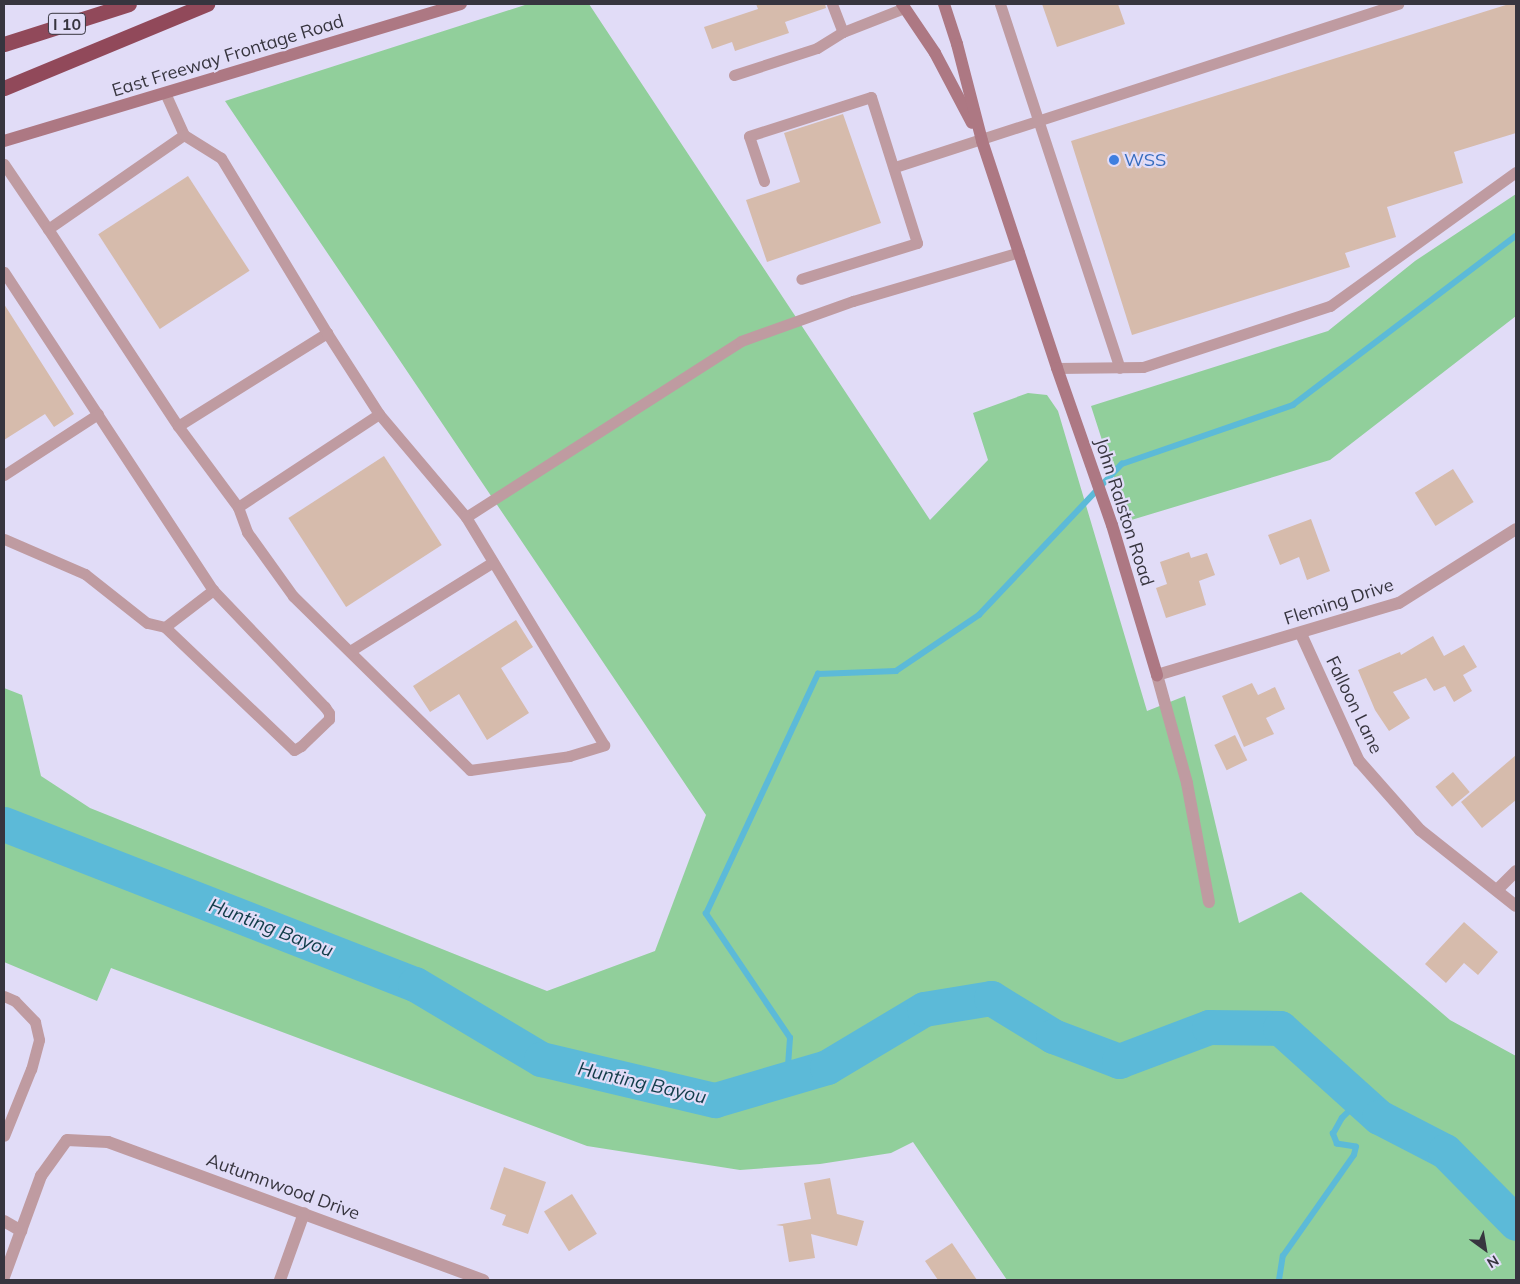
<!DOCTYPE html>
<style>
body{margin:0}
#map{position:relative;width:1520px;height:1284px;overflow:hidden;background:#e1dcf7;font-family:Mulish,sans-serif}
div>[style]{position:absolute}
.green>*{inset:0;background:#91cf9b}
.stream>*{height:5.5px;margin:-2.75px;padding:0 2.75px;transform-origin:2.75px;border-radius:2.75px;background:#5cbad8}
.river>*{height:35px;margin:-17.5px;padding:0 17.5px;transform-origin:17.5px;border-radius:17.5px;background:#5cbad8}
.building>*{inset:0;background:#d6bbac;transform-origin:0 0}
.lane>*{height:11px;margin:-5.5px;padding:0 5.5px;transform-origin:5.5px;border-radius:5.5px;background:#bf9ba1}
.street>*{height:12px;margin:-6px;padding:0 6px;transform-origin:6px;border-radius:6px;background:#bf9ba1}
.secondary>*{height:12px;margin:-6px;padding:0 6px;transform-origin:6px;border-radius:6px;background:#ad7883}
.highway>*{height:15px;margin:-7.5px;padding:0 7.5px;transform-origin:7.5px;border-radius:7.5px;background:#91495a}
.dots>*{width:14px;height:14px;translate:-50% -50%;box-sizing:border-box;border:2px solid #e1dcf7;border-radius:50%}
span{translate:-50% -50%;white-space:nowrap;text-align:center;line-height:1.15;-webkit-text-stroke:4.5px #e1dcf7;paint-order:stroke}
.shield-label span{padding:1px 4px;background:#e1dcf7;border:1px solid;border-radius:4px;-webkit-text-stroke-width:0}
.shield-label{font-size:16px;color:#37353f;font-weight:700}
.street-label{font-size:18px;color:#37353f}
.shop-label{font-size:18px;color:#366cbe}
.left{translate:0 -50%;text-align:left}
.water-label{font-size:19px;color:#113c49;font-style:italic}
.frame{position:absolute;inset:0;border:5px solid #37353f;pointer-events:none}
.north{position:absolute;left:1460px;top:1224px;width:50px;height:50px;-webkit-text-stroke:4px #e1dcf7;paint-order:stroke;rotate:148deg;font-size:14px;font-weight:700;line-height:20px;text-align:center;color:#37353f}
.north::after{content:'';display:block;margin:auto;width:18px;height:22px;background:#37353f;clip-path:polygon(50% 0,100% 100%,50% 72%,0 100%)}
</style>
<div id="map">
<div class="green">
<i style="clip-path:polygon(528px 4px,589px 4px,930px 520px,988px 460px,973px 413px,1028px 393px,1047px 395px,1058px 411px,1147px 711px,1185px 696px,1239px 923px,1301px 892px,1450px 1020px,1516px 1056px,1516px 1280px,1007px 1280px,913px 1142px,891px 1153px,820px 1164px,740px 1170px,587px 1146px,111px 968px,97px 1001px,4px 962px,4px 688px,22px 695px,41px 776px,90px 808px,547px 991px,655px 951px,706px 815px,225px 101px)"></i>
<i style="clip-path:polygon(1516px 194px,1516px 316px,1330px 460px,1128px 521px,1091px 406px,1328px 331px,1415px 261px)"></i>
</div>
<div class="stream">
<i style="left:787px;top:1080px;width:42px;rotate:-85.9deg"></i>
<i style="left:790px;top:1038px;width:150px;rotate:-124.1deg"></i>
<i style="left:706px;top:914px;width:265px;rotate:-65deg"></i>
<i style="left:818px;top:674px;width:78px;rotate:-2.2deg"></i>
<i style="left:896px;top:671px;width:100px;rotate:-34deg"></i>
<i style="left:979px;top:615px;width:208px;rotate:-46.6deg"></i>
<i style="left:1122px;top:464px;width:181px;rotate:-19deg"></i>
<i style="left:1293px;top:405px;width:280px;rotate:-37.2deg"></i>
<i style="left:1279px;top:1280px;width:24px;rotate:-81deg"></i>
<i style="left:1283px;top:1256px;width:123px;rotate:-54.9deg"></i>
<i style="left:1354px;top:1155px;width:8px;rotate:-76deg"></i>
<i style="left:1356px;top:1147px;width:19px;rotate:-171deg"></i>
<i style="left:1337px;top:1144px;width:11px;rotate:-112deg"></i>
<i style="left:1333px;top:1134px;width:18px;rotate:-61deg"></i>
<i style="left:1342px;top:1118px;width:11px;rotate:-45deg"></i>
<i style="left:1350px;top:1110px;width:16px;rotate:-75deg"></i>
</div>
<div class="river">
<i style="left:4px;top:824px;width:441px;rotate:21.3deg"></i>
<i style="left:415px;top:984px;width:147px;rotate:30.8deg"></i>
<i style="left:541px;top:1059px;width:179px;rotate:13.3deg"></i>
<i style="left:715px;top:1100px;width:117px;rotate:-16.4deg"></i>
<i style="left:827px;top:1067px;width:113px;rotate:-30.9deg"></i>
<i style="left:924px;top:1009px;width:68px;rotate:-9.3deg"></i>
<i style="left:991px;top:998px;width:73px;rotate:31.5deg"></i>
<i style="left:1053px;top:1036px;width:71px;rotate:20.7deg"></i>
<i style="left:1119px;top:1061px;width:96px;rotate:-20.7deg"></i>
<i style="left:1209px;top:1027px;width:71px;rotate:0.8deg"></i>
<i style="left:1280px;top:1028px;width:133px;rotate:42deg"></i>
<i style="left:1379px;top:1117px;width:74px;rotate:27.3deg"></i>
<i style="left:1445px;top:1151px;width:101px;rotate:45.4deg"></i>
</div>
<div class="building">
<i style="clip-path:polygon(756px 4px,825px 4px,826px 8px,785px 22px,789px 33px,735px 51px,732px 42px,712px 49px,704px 27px,758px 9px)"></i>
<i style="clip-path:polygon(1042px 4px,1118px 4px,1125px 24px,1057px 47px)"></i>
<i style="clip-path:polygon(1509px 4px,1516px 4px,1516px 133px,1454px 152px,1463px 183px,1387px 207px,1396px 237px,1345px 253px,1350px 267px,1132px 335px,1071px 141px)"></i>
<i style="clip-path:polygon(843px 114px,881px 223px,767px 262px,746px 200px,800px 182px,784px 133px)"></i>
<i style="left:188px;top:176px;width:113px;height:107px;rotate:57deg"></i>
<i style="clip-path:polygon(4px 304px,74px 414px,54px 427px,45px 414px,4px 440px)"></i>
<i style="left:384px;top:456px;width:106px;height:114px;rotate:57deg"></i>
<i style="left:1453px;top:469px;width:39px;height:45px;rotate:58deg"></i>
<i style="clip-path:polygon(1311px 519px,1330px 571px,1307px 580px,1299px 557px,1280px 565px,1268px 535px)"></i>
<i style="clip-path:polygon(1189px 552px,1191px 558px,1207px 553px,1215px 575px,1199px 581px,1206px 605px,1166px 618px,1156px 588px,1167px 584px,1160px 562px)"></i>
<i style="clip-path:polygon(516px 620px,533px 647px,501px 668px,529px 713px,487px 740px,459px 694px,430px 712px,413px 686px)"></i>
<i style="clip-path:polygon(1433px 636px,1444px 656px,1464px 645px,1477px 667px,1463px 675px,1472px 691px,1454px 702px,1445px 686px,1434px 691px,1426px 678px,1393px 692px,1410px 718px,1389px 731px,1375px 710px,1358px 670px,1400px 652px,1401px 655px)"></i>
<i style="clip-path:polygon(1252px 683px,1258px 695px,1275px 687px,1285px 709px,1266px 718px,1274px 734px,1244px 747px,1222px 696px)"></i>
<i style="left:1235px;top:735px;width:28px;height:23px;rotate:64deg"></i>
<i style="clip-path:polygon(1516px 755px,1516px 800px,1482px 828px,1461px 802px)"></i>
<i style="left:1453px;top:772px;width:26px;height:23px;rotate:50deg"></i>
<i style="clip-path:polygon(1464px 922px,1498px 952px,1478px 975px,1464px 963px,1446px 983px,1425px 964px)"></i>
<i style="clip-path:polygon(504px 1167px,546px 1182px,528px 1234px,502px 1225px,506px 1215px,490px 1209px)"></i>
<i style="clip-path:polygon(830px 1178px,837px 1214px,864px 1221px,857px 1246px,811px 1234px,815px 1258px,789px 1262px,783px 1226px,776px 1225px,811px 1219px,804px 1183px)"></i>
<i style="left:572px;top:1194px;width:47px;height:33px;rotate:58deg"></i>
<i style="clip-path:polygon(952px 1243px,977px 1280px,938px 1280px,925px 1261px)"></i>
</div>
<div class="lane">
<i style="left:832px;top:4px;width:30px;rotate:69deg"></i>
<i style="left:843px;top:32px;width:66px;rotate:-21.5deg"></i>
<i style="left:1000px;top:4px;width:383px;rotate:71.8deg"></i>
<i style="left:734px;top:75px;width:87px;rotate:-18deg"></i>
<i style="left:817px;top:48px;width:31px;rotate:-32deg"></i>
<i style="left:4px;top:164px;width:78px;rotate:55.9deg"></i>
<i style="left:48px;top:229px;width:165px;rotate:-34.7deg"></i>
<i style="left:184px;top:135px;width:46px;rotate:-114.3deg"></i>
<i style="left:895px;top:167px;width:529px;rotate:-17.96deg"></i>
<i style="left:764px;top:181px;width:47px;rotate:-108.4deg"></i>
<i style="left:749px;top:136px;width:128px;rotate:-17.7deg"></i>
<i style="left:871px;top:97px;width:153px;rotate:72.5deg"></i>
<i style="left:917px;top:243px;width:121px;rotate:162.8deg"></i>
<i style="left:48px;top:229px;width:236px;rotate:56.6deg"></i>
<i style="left:178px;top:426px;width:176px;rotate:-32deg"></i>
<i style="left:327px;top:333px;width:205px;rotate:-121.2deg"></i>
<i style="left:221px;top:158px;width:44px;rotate:-148.1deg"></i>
<i style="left:4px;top:272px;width:381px;rotate:56.7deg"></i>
<i style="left:213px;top:590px;width:162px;rotate:46.3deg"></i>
<i style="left:325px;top:707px;width:7px;rotate:56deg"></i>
<i style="left:329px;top:713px;width:6px;rotate:90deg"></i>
<i style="left:329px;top:719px;width:39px;rotate:136deg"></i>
<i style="left:301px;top:746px;width:8px;rotate:150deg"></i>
<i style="left:294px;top:750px;width:178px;rotate:-136.4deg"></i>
<i style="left:165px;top:627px;width:18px;rotate:-167deg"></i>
<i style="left:147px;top:623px;width:79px;rotate:-141.7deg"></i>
<i style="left:85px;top:574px;width:88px;rotate:-156.6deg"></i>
<i style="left:1057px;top:368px;width:86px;rotate:-0.7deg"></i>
<i style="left:1143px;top:367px;width:197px;rotate:-18.1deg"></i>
<i style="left:1330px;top:306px;width:229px;rotate:-35.8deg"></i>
<i style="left:379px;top:414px;width:135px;rotate:49.8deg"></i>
<i style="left:466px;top:517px;width:326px;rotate:-32.6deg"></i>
<i style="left:741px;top:341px;width:119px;rotate:-19.7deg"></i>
<i style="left:853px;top:301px;width:173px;rotate:-16.4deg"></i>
<i style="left:178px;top:426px;width:101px;rotate:53.5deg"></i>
<i style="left:238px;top:507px;width:169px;rotate:-33.4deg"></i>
<i style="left:379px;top:414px;width:96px;rotate:-122.7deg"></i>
<i style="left:4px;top:475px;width:112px;rotate:-33deg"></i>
<i style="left:238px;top:507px;width:27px;rotate:70deg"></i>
<i style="left:247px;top:532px;width:79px;rotate:54.3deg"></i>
<i style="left:293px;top:596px;width:248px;rotate:44.5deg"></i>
<i style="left:470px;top:770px;width:100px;rotate:-8deg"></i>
<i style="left:569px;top:756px;width:37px;rotate:-17deg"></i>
<i style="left:604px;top:745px;width:267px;rotate:-121.2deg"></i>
<i style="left:165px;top:627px;width:61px;rotate:-37.6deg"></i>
<i style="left:350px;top:651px;width:168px;rotate:-31.9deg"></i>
<i style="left:4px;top:996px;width:12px;rotate:24deg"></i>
<i style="left:15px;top:1001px;width:29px;rotate:46deg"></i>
<i style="left:35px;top:1022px;width:18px;rotate:77deg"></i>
<i style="left:39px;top:1040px;width:30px;rotate:105deg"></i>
<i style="left:31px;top:1069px;width:72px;rotate:111.9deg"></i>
</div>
<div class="street">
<i style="left:1301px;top:634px;width:140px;rotate:65.5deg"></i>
<i style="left:1359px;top:761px;width:92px;rotate:48.5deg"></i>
<i style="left:1420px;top:830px;width:122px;rotate:38.4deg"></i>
<i style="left:1497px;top:890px;width:27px;rotate:-45deg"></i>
<i style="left:1209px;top:902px;width:121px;rotate:-100.5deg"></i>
<i style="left:1187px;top:783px;width:112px;rotate:-105.5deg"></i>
<i style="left:1157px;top:675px;width:252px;rotate:-16.6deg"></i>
<i style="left:1399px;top:603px;width:138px;rotate:-32.3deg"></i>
<i style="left:4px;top:1221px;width:20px;rotate:30deg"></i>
<i style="left:4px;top:1277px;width:108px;rotate:-69.9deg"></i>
<i style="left:41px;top:1176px;width:44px;rotate:-54.2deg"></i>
<i style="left:67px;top:1140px;width:41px;rotate:2.8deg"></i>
<i style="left:108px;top:1142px;width:400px;rotate:20.2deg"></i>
<i style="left:280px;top:1280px;width:71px;rotate:-70.3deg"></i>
</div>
<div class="secondary">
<i style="left:902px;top:4px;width:59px;rotate:56deg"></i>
<i style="left:935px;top:53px;width:79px;rotate:62.1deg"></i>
<i style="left:944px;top:4px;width:42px;rotate:72deg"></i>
<i style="left:957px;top:44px;width:100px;rotate:75.5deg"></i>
<i style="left:982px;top:141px;width:239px;rotate:71.7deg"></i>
<i style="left:1057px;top:368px;width:166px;rotate:70.7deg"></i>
<i style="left:1112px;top:525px;width:157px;rotate:73.3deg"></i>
<i style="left:4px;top:141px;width:477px;rotate:-16.7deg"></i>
</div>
<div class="highway">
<i style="left:4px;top:44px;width:131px;rotate:-17.7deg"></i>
<i style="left:4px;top:88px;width:220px;rotate:-22.5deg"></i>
</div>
<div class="dots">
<i style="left:1114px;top:160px;background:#3f7fe0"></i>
</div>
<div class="shield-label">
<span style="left:67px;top:24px">I 10</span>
</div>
<div class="street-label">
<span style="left:228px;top:56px;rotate:-17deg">East Freeway Frontage Road</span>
<span style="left:1124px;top:512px;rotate:72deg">John Ralston Road</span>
<span style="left:1339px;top:602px;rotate:-18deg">Fleming Drive</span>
<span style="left:1354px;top:705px;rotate:64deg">Falloon Lane</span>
<span style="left:283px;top:1187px;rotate:20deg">Autumnwood Drive</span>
</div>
<div class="shop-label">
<span class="left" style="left:1124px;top:160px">WSS</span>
</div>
<div class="water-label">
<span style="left:271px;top:928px;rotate:21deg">Hunting Bayou</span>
<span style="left:642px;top:1083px;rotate:13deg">Hunting Bayou</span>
</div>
<div class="frame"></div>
<div class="north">N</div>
</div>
